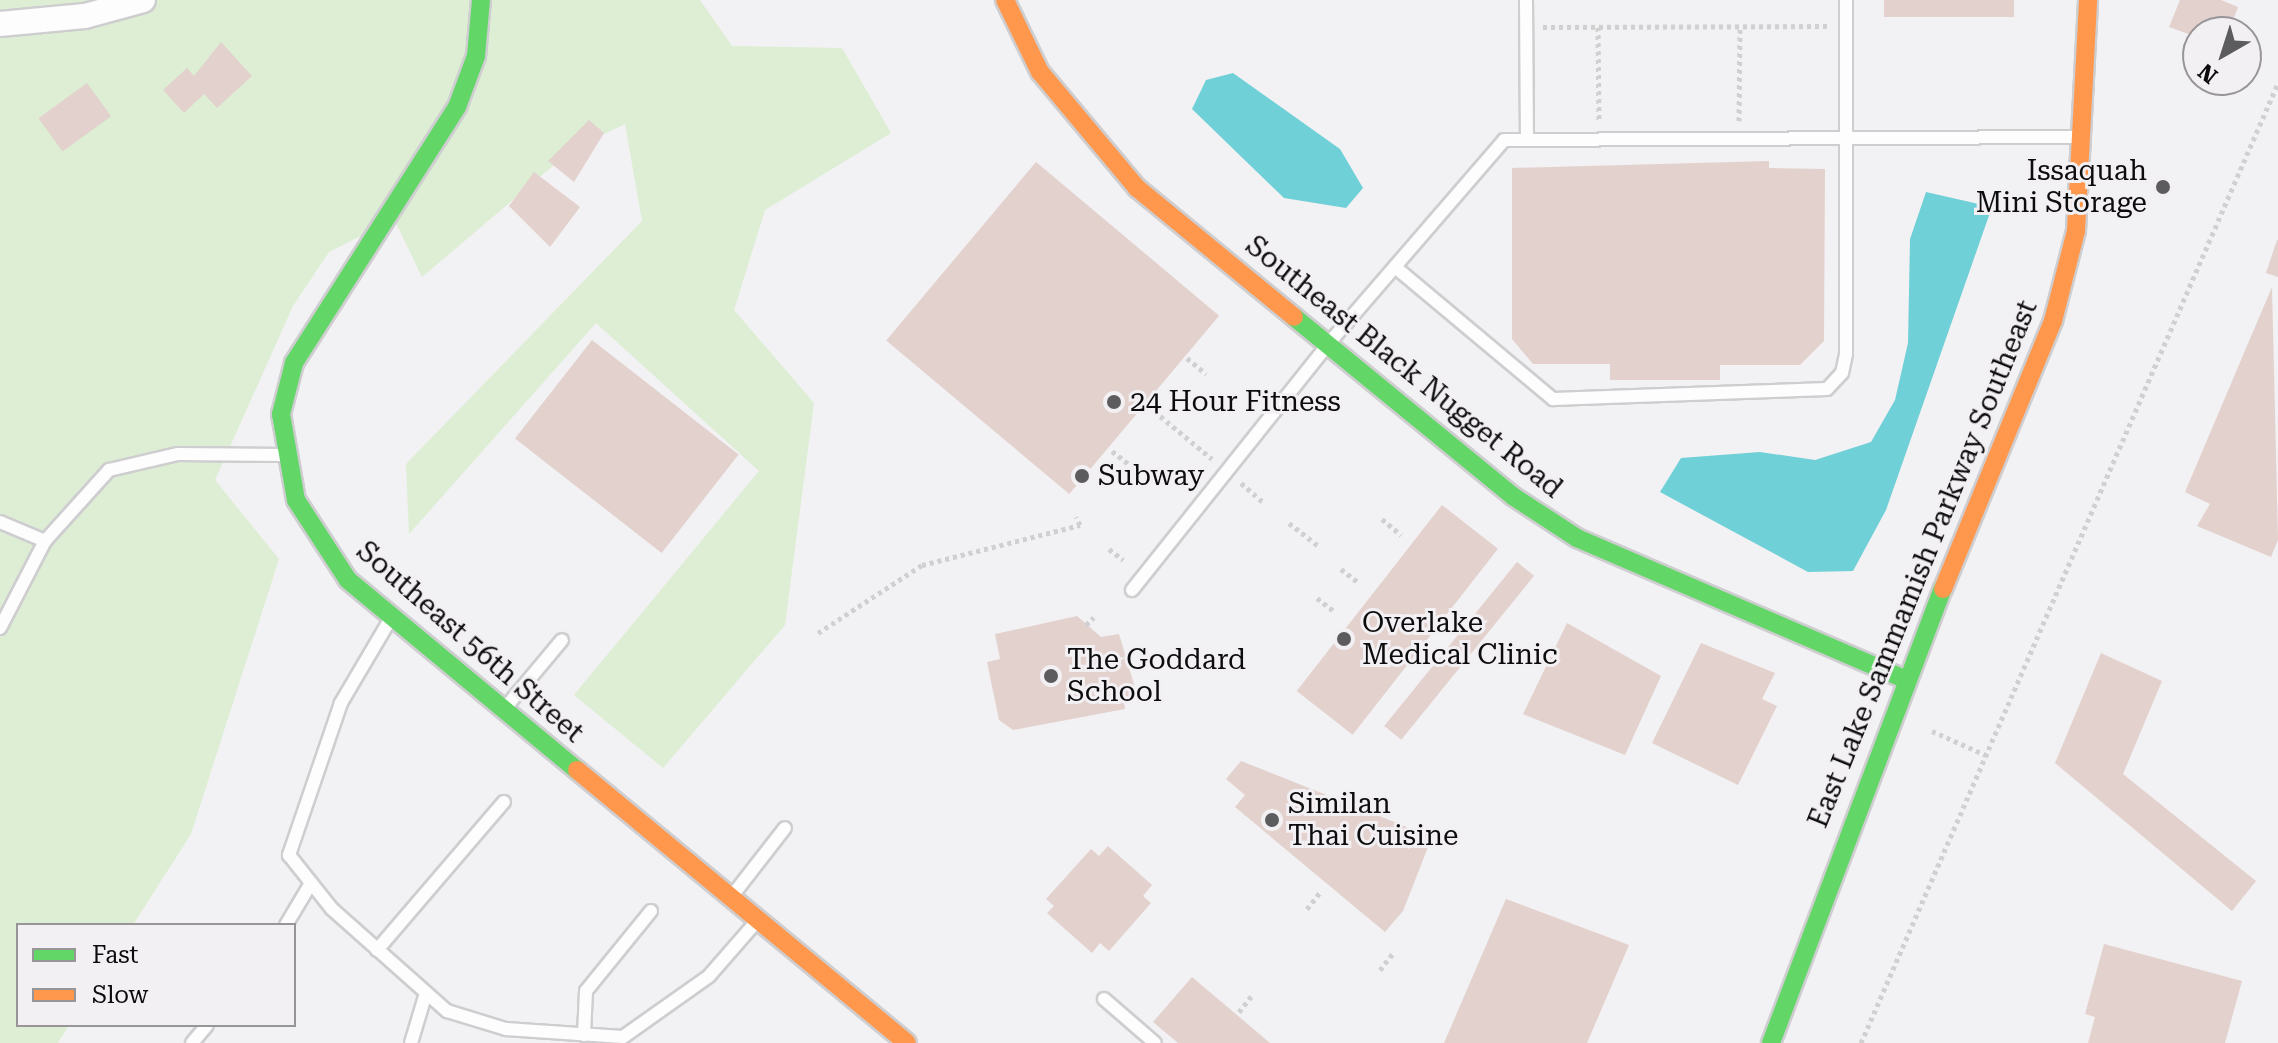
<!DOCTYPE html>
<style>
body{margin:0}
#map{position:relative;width:2278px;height:1043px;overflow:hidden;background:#f2f1f3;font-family:"Roboto Serif",serif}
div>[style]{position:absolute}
.green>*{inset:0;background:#ddeed4}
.water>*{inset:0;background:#70d0d8}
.building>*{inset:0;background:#e3d1cd;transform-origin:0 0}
.path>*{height:5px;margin-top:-2.5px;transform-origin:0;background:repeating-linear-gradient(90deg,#d0d0d1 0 4px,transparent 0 8px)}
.roads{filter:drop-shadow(2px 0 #cecdcf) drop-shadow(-2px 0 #cecdcf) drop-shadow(0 2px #cecdcf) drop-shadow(0 -2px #cecdcf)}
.lane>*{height:12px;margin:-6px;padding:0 6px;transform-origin:6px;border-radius:6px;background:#fdfdfd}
.street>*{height:24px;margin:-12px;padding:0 12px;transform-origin:12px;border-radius:12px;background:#fdfdfd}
.fast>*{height:18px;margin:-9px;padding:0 9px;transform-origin:9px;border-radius:9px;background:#63d668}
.slow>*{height:18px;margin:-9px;padding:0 9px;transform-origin:9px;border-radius:9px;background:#ff974d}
.dots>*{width:22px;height:22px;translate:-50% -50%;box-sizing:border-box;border:4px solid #f3f0f4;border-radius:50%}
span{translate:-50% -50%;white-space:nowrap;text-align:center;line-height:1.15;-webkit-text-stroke:6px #f3f0f4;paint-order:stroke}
.poi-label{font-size:28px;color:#0c0c0d}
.right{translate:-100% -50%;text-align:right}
.left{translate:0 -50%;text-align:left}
.street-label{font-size:28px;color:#0c0c0d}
.legend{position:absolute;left:16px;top:923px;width:280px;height:104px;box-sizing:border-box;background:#f3f0f4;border:2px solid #979598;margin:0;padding:10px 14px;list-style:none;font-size:24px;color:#0c0c0d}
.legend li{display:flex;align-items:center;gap:16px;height:40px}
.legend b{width:40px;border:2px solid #979598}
.north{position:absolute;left:2182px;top:16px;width:80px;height:80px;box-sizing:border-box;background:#f3f0f4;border:2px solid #979598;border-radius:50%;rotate:219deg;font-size:22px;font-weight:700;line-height:32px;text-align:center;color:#0c0c0d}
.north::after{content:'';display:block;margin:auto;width:28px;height:36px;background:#5c5c5e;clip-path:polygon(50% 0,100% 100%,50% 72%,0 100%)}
</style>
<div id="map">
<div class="green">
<i style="clip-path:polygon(0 0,700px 0,732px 46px,842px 48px,891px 133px,765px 210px,734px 310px,814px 403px,785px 625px,663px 768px,574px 695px,759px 471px,596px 323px,409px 534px,406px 464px,642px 221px,625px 124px,573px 149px,422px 277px,394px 219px,329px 252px,293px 306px,215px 480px,279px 559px,191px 834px,133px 925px,18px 925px,18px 1025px,69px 1025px,58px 1043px,0 1043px)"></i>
</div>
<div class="water">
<i style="clip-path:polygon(1233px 73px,1340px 149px,1363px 188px,1346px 208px,1284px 198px,1192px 109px,1206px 80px)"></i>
<i style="clip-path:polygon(1926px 192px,1992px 207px,1886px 510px,1853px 571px,1808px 572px,1660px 492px,1681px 458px,1760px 452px,1815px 460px,1871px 442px,1895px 400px,1908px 343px,1910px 239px)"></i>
</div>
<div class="building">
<i style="left:1884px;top:0;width:130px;height:17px"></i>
<i style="clip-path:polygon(2180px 0,2221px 0,2238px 7px,2229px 32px,2194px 36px,2169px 27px)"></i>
<i style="clip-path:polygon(221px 42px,252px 76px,217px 108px,204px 94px,184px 113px,163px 90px,187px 68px,194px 76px)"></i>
<i style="left:87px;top:83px;width:41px;height:60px;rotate:54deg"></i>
<i style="clip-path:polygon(589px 120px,604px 133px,574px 182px,548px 161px)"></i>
<i style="clip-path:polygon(1769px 161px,1769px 168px,1825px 169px,1824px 341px,1800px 365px,1720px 365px,1720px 380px,1610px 380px,1610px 364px,1533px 364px,1512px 339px,1512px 168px)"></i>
<i style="left:1036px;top:162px;width:239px;height:233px;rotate:40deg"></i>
<i style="clip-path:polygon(534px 172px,580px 207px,550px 247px,509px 206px)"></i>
<i style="clip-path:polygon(2277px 240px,2278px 240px,2278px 277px,2266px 273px)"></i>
<i style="clip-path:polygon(2272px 287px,2278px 540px,2271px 557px,2197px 526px,2210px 504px,2185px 492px)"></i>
<i style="left:592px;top:340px;width:186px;height:125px;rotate:38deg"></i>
<i style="left:1442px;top:505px;width:71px;height:236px;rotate:38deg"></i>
<i style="left:1517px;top:562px;width:22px;height:211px;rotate:39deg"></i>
<i style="clip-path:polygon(1077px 616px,1101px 637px,1119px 634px,1138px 698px,1124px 701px,1125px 709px,1013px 730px,999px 720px,987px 662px,1000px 659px,995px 634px)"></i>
<i style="clip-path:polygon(1567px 623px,1661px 676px,1625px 755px,1523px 714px)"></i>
<i style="clip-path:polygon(1701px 643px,1775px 673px,1762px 699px,1777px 706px,1738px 785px,1652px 743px)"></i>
<i style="clip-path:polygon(2101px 653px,2162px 681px,2123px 774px,2256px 881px,2232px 911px,2055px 763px)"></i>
<i style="clip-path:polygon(1241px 761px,1432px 837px,1403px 911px,1385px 932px,1235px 807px,1245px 795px,1226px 779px)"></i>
<i style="clip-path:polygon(1108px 846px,1152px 885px,1143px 896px,1151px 903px,1109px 951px,1100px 943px,1092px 953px,1047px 913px,1054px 906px,1046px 899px,1091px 849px,1099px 856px)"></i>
<i style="clip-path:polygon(1506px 899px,1629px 945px,1587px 1043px,1444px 1043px)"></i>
<i style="clip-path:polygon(2104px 944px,2242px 981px,2225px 1043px,2088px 1043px,2095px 1017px,2085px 1014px)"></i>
<i style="clip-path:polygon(1192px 977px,1270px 1043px,1178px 1043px,1153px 1022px)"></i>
</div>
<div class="path">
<i style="left:1543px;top:27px;width:286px;rotate:-0.2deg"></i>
<i style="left:1598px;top:27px;width:94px;rotate:89.4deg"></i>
<i style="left:1739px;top:121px;width:94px;rotate:-89.4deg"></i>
<i style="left:1187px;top:358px;width:25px;rotate:40deg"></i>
<i style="left:1148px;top:406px;width:83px;rotate:39.6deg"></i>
<i style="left:1112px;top:451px;width:23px;rotate:38deg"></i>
<i style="left:1241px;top:483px;width:30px;rotate:41deg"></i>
<i style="left:1382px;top:519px;width:25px;rotate:40deg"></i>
<i style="left:1289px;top:523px;width:37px;rotate:38deg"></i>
<i style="left:1109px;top:549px;width:18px;rotate:38deg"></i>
<i style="left:1341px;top:569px;width:24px;rotate:38deg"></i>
<i style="left:1317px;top:598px;width:24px;rotate:38deg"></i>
<i style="left:1086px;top:625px;width:11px;rotate:-45deg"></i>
<i style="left:818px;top:633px;width:124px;rotate:-33.2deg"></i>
<i style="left:922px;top:565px;width:163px;rotate:-14.2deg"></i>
<i style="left:1080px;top:525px;width:9px;rotate:-117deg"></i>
<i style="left:1932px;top:731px;width:59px;rotate:24deg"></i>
<i style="left:1307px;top:909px;width:23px;rotate:-52deg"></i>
<i style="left:1380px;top:970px;width:23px;rotate:-52deg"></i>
<i style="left:1239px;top:1012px;width:24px;rotate:-52deg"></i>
<i style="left:1861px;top:1043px;width:1047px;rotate:-66.52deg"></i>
</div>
<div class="roads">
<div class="lane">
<i style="left:1526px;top:0;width:139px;rotate:89.6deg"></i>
<i style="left:1395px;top:267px;width:206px;rotate:39.9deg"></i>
<i style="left:1553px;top:399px;width:274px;rotate:-2.1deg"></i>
<i style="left:1827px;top:389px;width:22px;rotate:-47deg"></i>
<i style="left:1842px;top:373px;width:19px;rotate:-78deg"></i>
<i style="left:1846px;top:354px;width:354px;rotate:-90deg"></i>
<i style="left:0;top:522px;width:49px;rotate:22.9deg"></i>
<i style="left:1132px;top:590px;width:316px;rotate:-51.4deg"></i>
<i style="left:1329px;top:343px;width:268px;rotate:-49.2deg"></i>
<i style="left:1504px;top:140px;width:577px;rotate:-0.3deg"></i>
<i style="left:391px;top:618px;width:99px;rotate:120.5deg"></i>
<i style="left:341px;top:703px;width:161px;rotate:108.9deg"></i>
<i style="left:289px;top:855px;width:69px;rotate:51.5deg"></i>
<i style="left:332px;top:909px;width:154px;rotate:41.6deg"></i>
<i style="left:447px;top:1011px;width:62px;rotate:17deg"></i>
<i style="left:506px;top:1029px;width:117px;rotate:3.9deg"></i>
<i style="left:623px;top:1037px;width:105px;rotate:-35.3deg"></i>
<i style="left:709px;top:976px;width:73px;rotate:-48.9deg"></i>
<i style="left:0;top:628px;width:98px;rotate:-62.7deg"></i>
<i style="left:45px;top:541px;width:96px;rotate:-48deg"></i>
<i style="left:109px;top:470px;width:71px;rotate:-13.1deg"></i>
<i style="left:178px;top:454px;width:105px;rotate:0.5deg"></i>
<i style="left:506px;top:707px;width:87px;rotate:-50.1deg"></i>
<i style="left:732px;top:896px;width:86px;rotate:-52.1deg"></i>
<i style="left:286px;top:925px;width:49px;rotate:-59.2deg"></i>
<i style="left:377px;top:950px;width:195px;rotate:-49.4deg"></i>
<i style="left:1104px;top:999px;width:67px;rotate:40.8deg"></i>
<i style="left:584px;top:1035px;width:44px;rotate:-87.4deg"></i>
<i style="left:586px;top:991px;width:103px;rotate:-50.9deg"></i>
<i style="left:192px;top:1043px;width:23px;rotate:-50deg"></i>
<i style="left:411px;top:1043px;width:52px;rotate:-73.3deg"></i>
</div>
<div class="street">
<i style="left:0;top:24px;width:85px;rotate:-5.4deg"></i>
<i style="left:85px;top:16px;width:60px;rotate:-15.4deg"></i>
</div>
<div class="fast">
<i style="left:481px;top:0;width:56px;rotate:95.1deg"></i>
<i style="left:476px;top:56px;width:54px;rotate:110.4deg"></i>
<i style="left:457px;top:107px;width:303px;rotate:122.5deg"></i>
<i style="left:294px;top:363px;width:53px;rotate:104.3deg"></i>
<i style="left:281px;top:414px;width:87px;rotate:80.1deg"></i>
<i style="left:296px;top:500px;width:95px;rotate:57deg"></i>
<i style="left:348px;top:580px;width:298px;rotate:39.7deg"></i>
<i style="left:1294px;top:317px;width:284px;rotate:39.3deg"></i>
<i style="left:1514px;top:497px;width:75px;rotate:33.1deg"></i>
<i style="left:1577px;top:538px;width:357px;rotate:23.3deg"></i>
<i style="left:1771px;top:1043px;width:485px;rotate:-69.3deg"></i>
</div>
<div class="slow">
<i style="left:1005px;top:0;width:80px;rotate:64.1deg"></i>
<i style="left:1040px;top:72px;width:151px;rotate:50.1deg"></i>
<i style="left:1137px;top:188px;width:203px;rotate:39.4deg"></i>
<i style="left:1943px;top:589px;width:290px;rotate:-67.7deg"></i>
<i style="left:2053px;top:321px;width:93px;rotate:-75.7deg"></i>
<i style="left:2076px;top:231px;width:231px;rotate:-87deg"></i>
<i style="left:577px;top:770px;width:428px;rotate:39.6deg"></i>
</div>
</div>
<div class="dots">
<i style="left:2163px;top:187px;background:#5c5c5e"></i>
<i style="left:1114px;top:402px;background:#5c5c5e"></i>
<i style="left:1082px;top:476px;background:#5c5c5e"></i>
<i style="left:1344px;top:639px;background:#5c5c5e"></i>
<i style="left:1051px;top:676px;background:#5c5c5e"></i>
<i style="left:1272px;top:820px;background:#5c5c5e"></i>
</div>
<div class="poi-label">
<span class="right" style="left:2147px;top:187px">Issaquah<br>Mini Storage</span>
<span class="left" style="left:1130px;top:402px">24 Hour Fitness</span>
<span class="left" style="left:1098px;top:476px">Subway</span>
<span class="left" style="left:1362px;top:639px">Overlake<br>Medical Clinic</span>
<span class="left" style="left:1067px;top:676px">The Goddard<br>School</span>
<span class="left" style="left:1288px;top:820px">Similan<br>Thai Cuisine</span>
</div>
<div class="street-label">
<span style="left:1404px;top:367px;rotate:39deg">Southeast Black Nugget Road</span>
<span style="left:1923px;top:564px;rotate:-68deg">East Lake Sammamish Parkway Southeast</span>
<span style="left:470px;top:642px;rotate:41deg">Southeast 56th Street</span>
</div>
<ul class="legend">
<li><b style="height:10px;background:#63d668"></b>Fast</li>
<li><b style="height:10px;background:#ff974d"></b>Slow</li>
</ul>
<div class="north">N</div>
</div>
